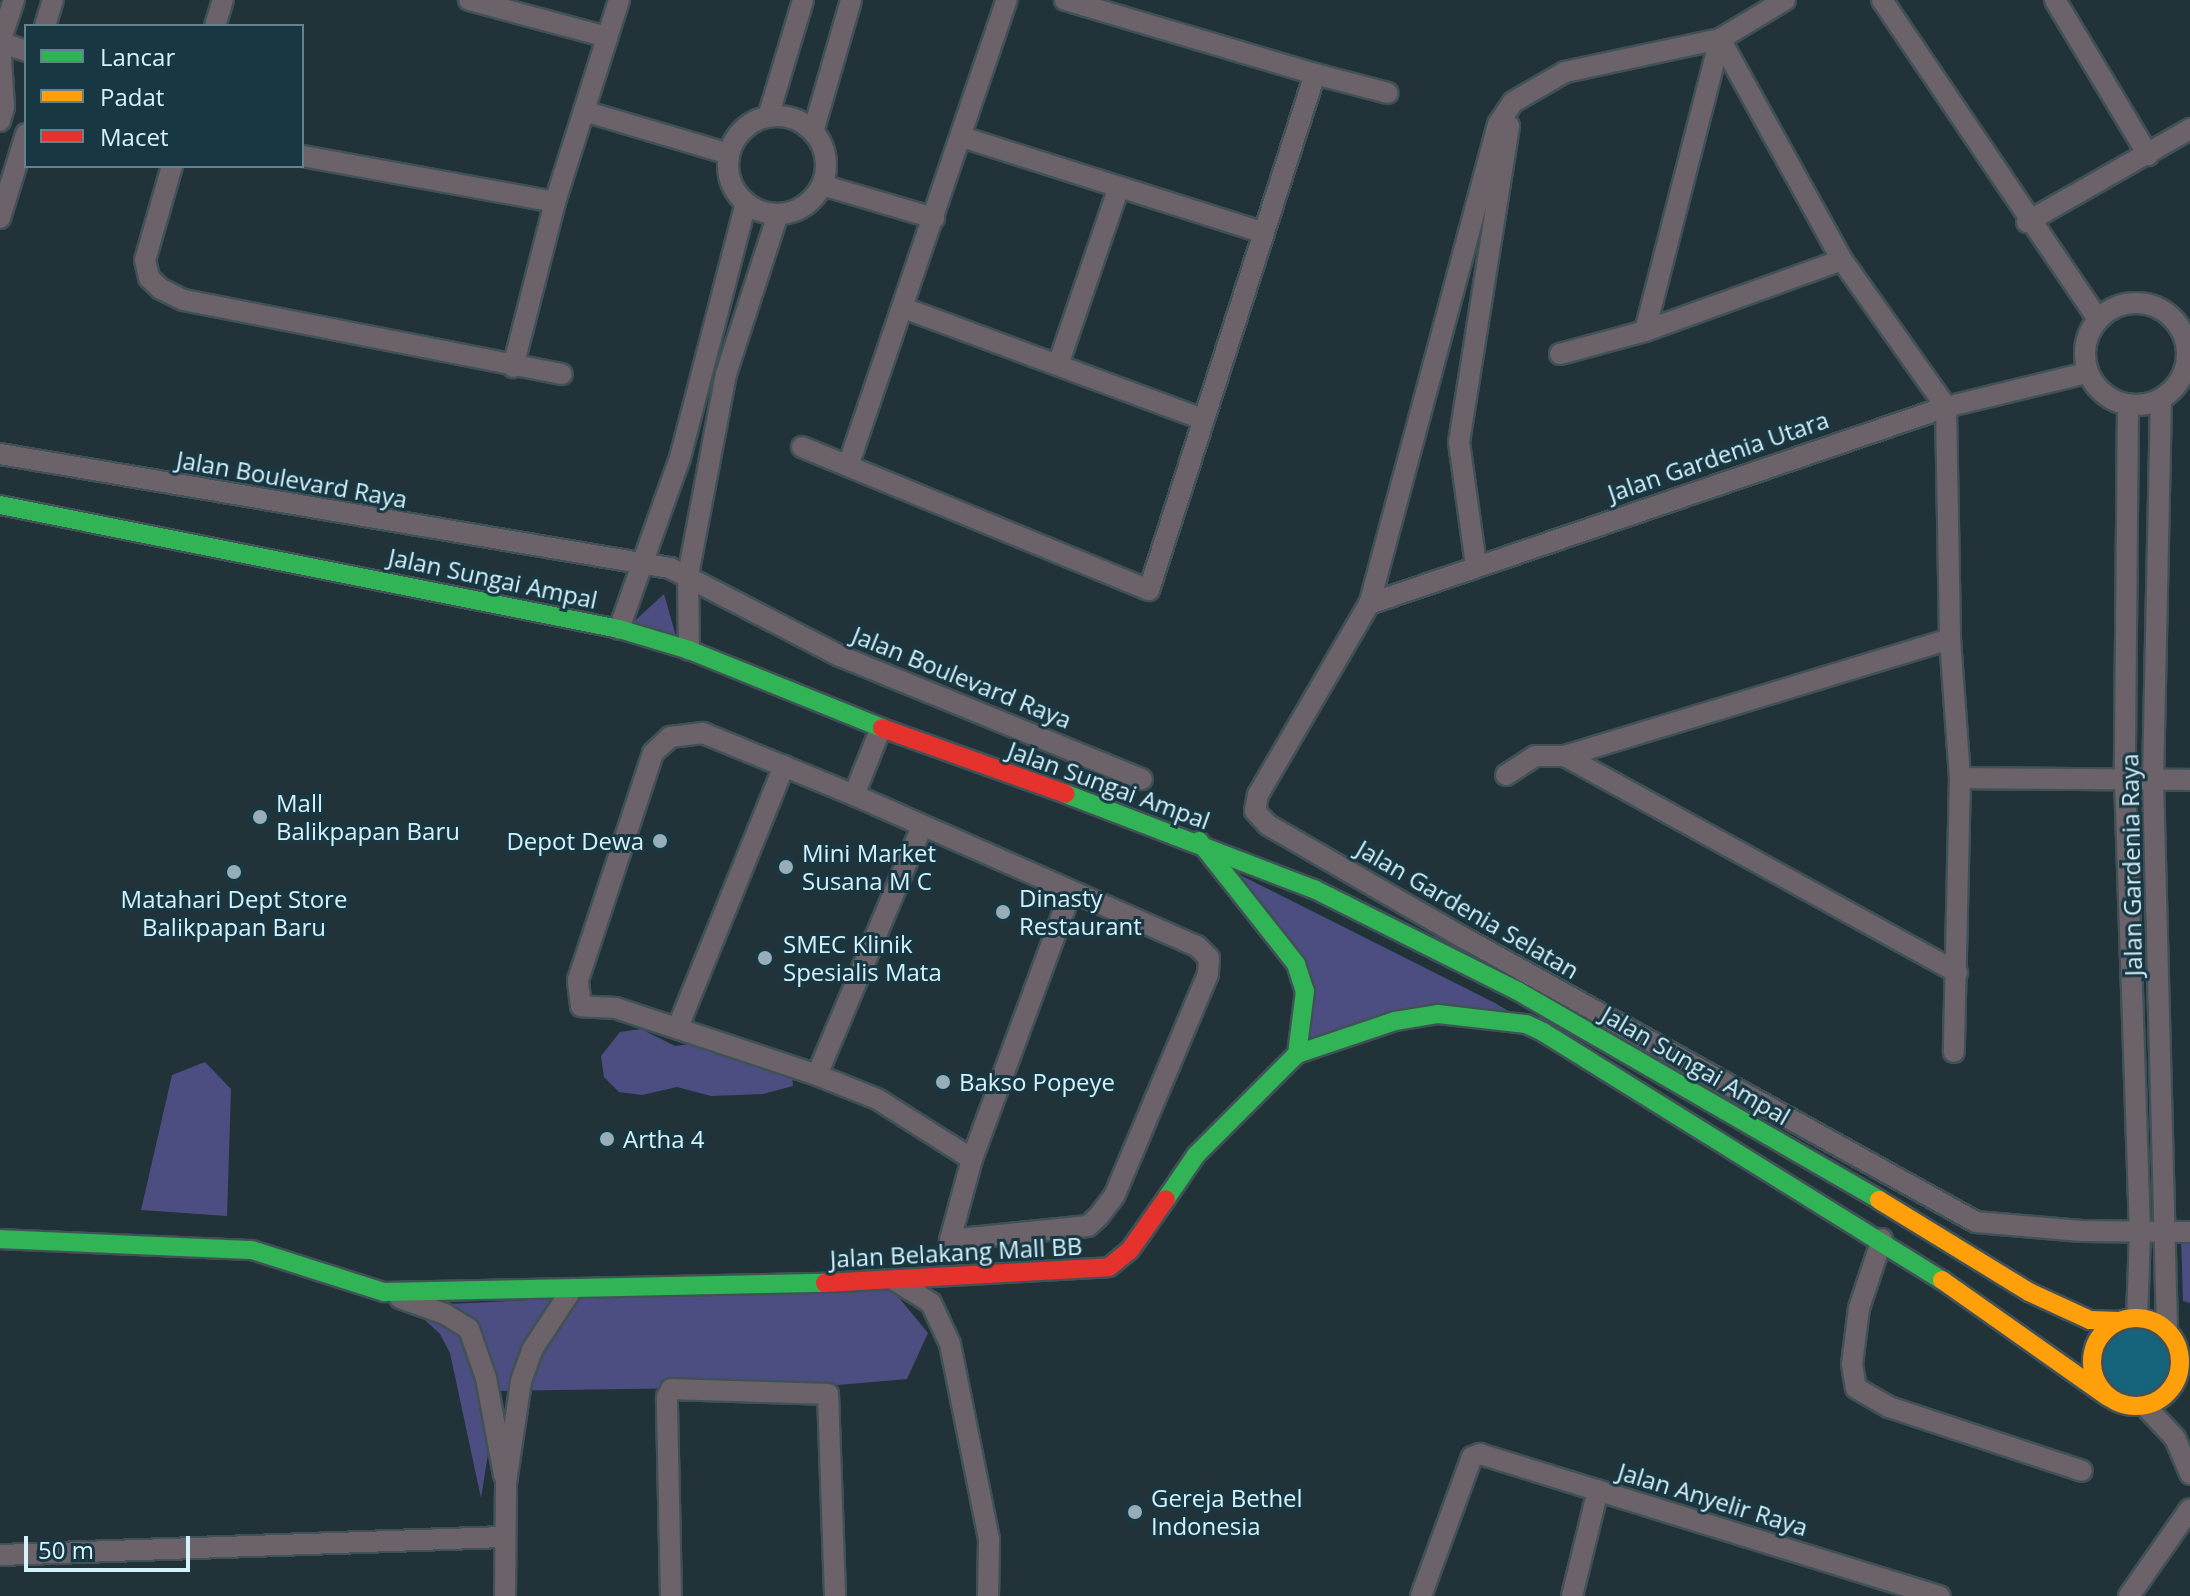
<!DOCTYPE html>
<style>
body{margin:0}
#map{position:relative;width:2190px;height:1596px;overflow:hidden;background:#213339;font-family:"Open Sans",sans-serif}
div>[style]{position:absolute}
.green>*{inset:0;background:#4c4e81}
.water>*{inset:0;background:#16647b}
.round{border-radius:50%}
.roads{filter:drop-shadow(2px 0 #405157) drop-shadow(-2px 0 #405157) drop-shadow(0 2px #405157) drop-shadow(0 -2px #405157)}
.street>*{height:20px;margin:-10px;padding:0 10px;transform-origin:10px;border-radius:10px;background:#6c626a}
.street>.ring{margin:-10px;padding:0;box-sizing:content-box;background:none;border:20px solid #6c626a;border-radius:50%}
.fast>*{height:18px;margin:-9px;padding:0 9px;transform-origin:9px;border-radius:9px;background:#30b455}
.slow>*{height:18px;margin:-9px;padding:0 9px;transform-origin:9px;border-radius:9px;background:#ff9f0a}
.slow>.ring{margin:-9px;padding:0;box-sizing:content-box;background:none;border:18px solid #ff9f0a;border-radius:50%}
.jam>*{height:18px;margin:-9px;padding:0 9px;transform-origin:9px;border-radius:9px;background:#e5322d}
.dots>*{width:22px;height:22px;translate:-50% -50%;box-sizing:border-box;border:4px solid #173843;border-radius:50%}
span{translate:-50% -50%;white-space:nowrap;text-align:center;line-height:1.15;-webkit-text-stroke:6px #173843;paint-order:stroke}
.street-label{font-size:24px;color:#d6f1fc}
.poi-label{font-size:24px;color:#d6f1fc}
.left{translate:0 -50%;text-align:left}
.right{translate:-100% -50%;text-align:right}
.legend{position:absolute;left:24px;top:24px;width:280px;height:144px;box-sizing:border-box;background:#173843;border:2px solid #63828d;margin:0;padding:10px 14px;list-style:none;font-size:24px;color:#d6f1fc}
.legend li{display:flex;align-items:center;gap:16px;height:40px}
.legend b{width:40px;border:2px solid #63828d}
.scale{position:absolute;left:24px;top:1536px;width:166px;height:36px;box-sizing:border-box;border:4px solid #d6f1fc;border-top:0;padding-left:10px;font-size:24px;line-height:28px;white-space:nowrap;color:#d6f1fc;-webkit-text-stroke:6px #173843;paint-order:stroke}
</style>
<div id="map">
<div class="green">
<i style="clip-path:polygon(664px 594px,677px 640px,629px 626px)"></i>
<i style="clip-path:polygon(1218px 864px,1495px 1003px,1523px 1020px,1438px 1011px,1302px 1048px,1308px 992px)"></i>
<i style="clip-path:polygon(641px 1029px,675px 1046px,698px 1043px,727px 1058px,792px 1076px,793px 1086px,763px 1094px,711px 1096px,677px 1087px,642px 1095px,619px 1092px,604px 1077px,601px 1056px,620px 1032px)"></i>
<i style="clip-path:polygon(205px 1062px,231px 1089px,227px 1216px,141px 1210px,172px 1075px)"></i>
<i style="clip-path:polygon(2181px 1236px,2190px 1236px,2190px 1303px,2183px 1301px)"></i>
<i style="clip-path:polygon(886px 1282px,928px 1333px,907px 1379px,826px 1386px,498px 1391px,481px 1498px,450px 1353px,440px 1334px,410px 1306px)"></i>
</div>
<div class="water">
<i class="round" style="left:2098px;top:1322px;width:78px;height:78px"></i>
</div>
<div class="roads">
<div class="street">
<i style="left:469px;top:0;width:143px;rotate:15deg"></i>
<i style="left:1785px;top:0;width:76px;rotate:149deg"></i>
<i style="left:1720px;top:39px;width:158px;rotate:168deg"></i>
<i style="left:1565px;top:72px;width:60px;rotate:150deg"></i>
<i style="left:1513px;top:102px;width:27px;rotate:124deg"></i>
<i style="left:1498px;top:124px;width:497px;rotate:105deg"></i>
<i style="left:1369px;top:604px;width:221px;rotate:120.2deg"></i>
<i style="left:1258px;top:795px;width:16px;rotate:101deg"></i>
<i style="left:1255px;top:811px;width:19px;rotate:47deg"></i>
<i style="left:1268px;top:825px;width:226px;rotate:30deg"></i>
<i style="left:1464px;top:938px;width:585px;rotate:29.02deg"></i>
<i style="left:1976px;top:1222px;width:106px;rotate:4.9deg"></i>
<i style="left:2082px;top:1231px;width:108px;rotate:0.5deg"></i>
<i style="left:1882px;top:0;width:385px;rotate:55.9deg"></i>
<i style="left:2055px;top:0;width:181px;rotate:59deg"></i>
<i style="left:45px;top:26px;width:27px;rotate:-73deg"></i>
<i style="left:215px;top:26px;width:27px;rotate:-73deg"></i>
<i style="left:0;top:42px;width:28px;rotate:19deg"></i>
<i style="left:1315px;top:74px;width:75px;rotate:14.6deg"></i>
<i style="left:584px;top:111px;width:151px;rotate:16.5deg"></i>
<i class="ring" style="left:728px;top:116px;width:78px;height:78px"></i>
<i style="left:768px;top:117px;width:122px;rotate:-73.3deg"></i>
<i style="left:0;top:121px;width:15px;rotate:-74deg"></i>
<i style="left:4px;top:107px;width:65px;rotate:-93.5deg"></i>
<i style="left:0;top:42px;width:44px;rotate:-71.6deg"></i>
<i style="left:813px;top:132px;width:137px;rotate:-73.9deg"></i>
<i style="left:962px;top:137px;width:317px;rotate:17.6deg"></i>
<i style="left:302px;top:156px;width:257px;rotate:10.3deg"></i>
<i style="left:172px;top:166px;width:98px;rotate:106deg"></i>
<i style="left:145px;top:260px;width:18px;rotate:77deg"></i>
<i style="left:149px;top:278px;width:16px;rotate:43deg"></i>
<i style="left:161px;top:289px;width:25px;rotate:26deg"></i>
<i style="left:184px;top:300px;width:385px;rotate:11.1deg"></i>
<i style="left:822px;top:185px;width:117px;rotate:16.4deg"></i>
<i style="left:0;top:218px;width:88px;rotate:-72.8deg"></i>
<i style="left:2027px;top:222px;width:188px;rotate:-29.7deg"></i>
<i class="ring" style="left:2085px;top:303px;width:82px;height:82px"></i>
<i style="left:904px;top:308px;width:318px;rotate:20.4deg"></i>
<i style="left:1645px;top:331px;width:301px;rotate:-75.6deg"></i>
<i style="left:1720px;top:39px;width:252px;rotate:61.1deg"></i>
<i style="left:1842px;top:260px;width:180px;rotate:54.7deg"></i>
<i style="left:1946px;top:407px;width:232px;rotate:89deg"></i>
<i style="left:1950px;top:639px;width:139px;rotate:85.9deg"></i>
<i style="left:1960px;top:778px;width:274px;rotate:91.3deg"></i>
<i style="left:1560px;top:354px;width:88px;rotate:-15.1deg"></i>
<i style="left:1645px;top:331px;width:209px;rotate:-19.8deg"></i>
<i style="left:1059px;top:362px;width:182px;rotate:-71.1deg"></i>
<i style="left:513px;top:367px;width:170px;rotate:-75.7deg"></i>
<i style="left:555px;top:202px;width:212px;rotate:-72.4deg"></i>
<i style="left:2161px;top:399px;width:381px;rotate:91.2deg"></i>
<i style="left:2153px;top:780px;width:550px;rotate:88.54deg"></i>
<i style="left:2128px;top:405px;width:375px;rotate:90.5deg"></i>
<i style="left:2125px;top:780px;width:453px;rotate:88.1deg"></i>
<i style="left:2140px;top:1233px;width:84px;rotate:92deg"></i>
<i style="left:802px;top:447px;width:375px;rotate:22.4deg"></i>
<i style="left:1149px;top:590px;width:542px;rotate:-72.17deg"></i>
<i style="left:1315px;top:74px;width:261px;rotate:-163.5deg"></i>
<i style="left:0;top:454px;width:680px;rotate:9.66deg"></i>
<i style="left:670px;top:568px;width:191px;rotate:27.4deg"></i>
<i style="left:840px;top:656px;width:326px;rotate:22.2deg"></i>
<i style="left:849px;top:463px;width:489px;rotate:-71.2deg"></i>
<i style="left:1476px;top:565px;width:124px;rotate:-97.9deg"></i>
<i style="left:1459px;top:442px;width:320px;rotate:-81deg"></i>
<i style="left:1369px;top:604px;width:610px;rotate:-18.85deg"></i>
<i style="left:1946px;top:407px;width:145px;rotate:-13.6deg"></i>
<i style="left:619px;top:629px;width:182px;rotate:-70.4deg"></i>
<i style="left:680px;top:458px;width:263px;rotate:-75.5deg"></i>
<i style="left:689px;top:650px;width:75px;rotate:-90.8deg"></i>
<i style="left:688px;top:575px;width:205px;rotate:-79.3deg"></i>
<i style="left:726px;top:374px;width:168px;rotate:-72deg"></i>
<i style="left:1565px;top:756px;width:448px;rotate:28.9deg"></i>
<i style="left:1506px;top:775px;width:35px;rotate:-33deg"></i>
<i style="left:1535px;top:756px;width:30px"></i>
<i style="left:1565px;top:756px;width:402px;rotate:-16.9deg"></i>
<i style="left:1960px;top:778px;width:230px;rotate:0.5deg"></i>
<i style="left:854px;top:795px;width:72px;rotate:-68.1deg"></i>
<i style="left:678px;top:1027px;width:282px;rotate:-67.9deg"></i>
<i style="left:817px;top:1075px;width:270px;rotate:-67.1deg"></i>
<i style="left:972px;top:1159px;width:112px;rotate:-147.7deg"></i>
<i style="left:877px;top:1099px;width:65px;rotate:-158.2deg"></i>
<i style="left:817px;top:1075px;width:212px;rotate:-161.6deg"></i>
<i style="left:616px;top:1008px;width:35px;rotate:-177deg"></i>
<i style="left:581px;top:1006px;width:26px;rotate:-97deg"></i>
<i style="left:578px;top:980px;width:239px;rotate:-71.7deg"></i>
<i style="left:653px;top:753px;width:23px;rotate:-43deg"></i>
<i style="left:670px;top:737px;width:33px;rotate:-7deg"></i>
<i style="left:703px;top:733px;width:163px;rotate:22.3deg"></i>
<i style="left:854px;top:795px;width:375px;rotate:23.8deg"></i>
<i style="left:1197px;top:946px;width:17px;rotate:45deg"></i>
<i style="left:1209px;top:958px;width:16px;rotate:94deg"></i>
<i style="left:1208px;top:974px;width:241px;rotate:112.9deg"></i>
<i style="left:1114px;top:1196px;width:26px;rotate:127deg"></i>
<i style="left:1098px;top:1217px;width:13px;rotate:138deg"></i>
<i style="left:1088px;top:1226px;width:139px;rotate:174.2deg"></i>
<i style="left:950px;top:1240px;width:84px;rotate:-74.8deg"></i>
<i style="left:972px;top:1159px;width:286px;rotate:-69.7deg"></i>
<i style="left:1882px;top:1239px;width:73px;rotate:108.4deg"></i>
<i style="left:1859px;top:1308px;width:56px;rotate:97.1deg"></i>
<i style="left:1852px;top:1364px;width:24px;rotate:81deg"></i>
<i style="left:1856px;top:1388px;width:38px;rotate:30deg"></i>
<i style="left:1889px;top:1407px;width:203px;rotate:18.3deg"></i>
<i style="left:896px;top:1281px;width:41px;rotate:32.2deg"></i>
<i style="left:931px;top:1303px;width:45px;rotate:65.1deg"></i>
<i style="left:950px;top:1344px;width:200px;rotate:78.7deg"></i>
<i style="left:989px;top:1540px;width:56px;rotate:91deg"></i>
<i style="left:400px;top:1298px;width:48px;rotate:19.6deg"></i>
<i style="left:445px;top:1314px;width:28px;rotate:32deg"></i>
<i style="left:469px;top:1329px;width:52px;rotate:70.9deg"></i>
<i style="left:486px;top:1378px;width:99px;rotate:79.5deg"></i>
<i style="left:2145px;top:1406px;width:44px;rotate:46.8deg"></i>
<i style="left:2175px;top:1438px;width:39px;rotate:67deg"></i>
<i style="left:0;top:1555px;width:504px;rotate:-2.05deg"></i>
<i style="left:505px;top:1596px;width:113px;rotate:-89.5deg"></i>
<i style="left:506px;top:1483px;width:103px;rotate:-81.6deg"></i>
<i style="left:521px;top:1381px;width:33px;rotate:-70deg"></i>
<i style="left:532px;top:1350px;width:73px;rotate:-56.7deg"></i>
<i style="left:671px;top:1596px;width:199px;rotate:-91.2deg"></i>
<i style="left:667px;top:1397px;width:9px;rotate:-63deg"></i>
<i style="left:671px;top:1389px;width:157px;rotate:1.8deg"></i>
<i style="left:828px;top:1394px;width:202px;rotate:88deg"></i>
<i style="left:1421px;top:1596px;width:148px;rotate:-69.9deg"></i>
<i style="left:1472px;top:1457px;width:9px;rotate:-21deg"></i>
<i style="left:1480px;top:1454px;width:481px;rotate:17.2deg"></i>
<i style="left:1572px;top:1596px;width:109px;rotate:-76.2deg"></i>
<i style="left:2129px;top:1596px;width:106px;rotate:-55deg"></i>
</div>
<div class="fast">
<i style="left:0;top:505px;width:631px;rotate:11.33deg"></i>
<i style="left:619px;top:629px;width:73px;rotate:16.7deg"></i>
<i style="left:689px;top:650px;width:208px;rotate:22deg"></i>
<i style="left:1066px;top:794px;width:266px;rotate:21deg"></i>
<i style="left:1314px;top:889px;width:226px;rotate:26.6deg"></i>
<i style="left:1516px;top:990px;width:419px;rotate:30deg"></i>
<i style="left:1199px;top:841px;width:157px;rotate:51.7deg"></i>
<i style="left:1296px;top:964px;width:28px;rotate:72deg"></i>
<i style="left:1305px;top:991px;width:64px;rotate:97.2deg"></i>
<i style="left:1166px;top:1199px;width:53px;rotate:-55.7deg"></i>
<i style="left:1196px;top:1155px;width:143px;rotate:-45deg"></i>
<i style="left:1297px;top:1054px;width:103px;rotate:-18.6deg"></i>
<i style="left:1395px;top:1021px;width:44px;rotate:-9.2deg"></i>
<i style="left:1438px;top:1014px;width:89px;rotate:6.5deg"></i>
<i style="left:1526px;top:1024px;width:19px;rotate:25deg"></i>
<i style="left:1543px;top:1032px;width:470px;rotate:31.9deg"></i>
<i style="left:0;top:1239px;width:252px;rotate:2.5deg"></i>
<i style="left:252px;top:1250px;width:139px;rotate:17.7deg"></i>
<i style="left:384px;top:1292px;width:441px;rotate:-1.2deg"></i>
</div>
<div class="slow">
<i style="left:1879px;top:1200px;width:176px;rotate:31.5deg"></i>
<i style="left:2029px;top:1292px;width:67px;rotate:24.7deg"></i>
<i style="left:2090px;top:1320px;width:29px;rotate:2deg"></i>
<i style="left:1942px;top:1280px;width:203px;rotate:35.2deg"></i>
<i class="ring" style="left:2092px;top:1318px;width:70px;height:70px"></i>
</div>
<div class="jam">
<i style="left:882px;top:728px;width:195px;rotate:19.7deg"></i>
<i style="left:825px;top:1283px;width:284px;rotate:-3.2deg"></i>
<i style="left:1109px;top:1267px;width:27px;rotate:-39deg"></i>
<i style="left:1130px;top:1250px;width:62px;rotate:-54.8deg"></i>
</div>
</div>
<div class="dots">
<i style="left:260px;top:817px;background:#97aeb8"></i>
<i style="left:660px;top:841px;background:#97aeb8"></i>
<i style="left:786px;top:867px;background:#97aeb8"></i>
<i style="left:234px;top:872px;background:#97aeb8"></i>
<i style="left:1003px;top:912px;background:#97aeb8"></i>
<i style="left:765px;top:958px;background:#97aeb8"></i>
<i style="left:943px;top:1082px;background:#97aeb8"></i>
<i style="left:607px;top:1139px;background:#97aeb8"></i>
<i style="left:1135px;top:1512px;background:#97aeb8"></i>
</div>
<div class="street-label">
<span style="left:1718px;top:456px;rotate:-19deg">Jalan Gardenia Utara</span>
<span style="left:292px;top:479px;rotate:10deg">Jalan Boulevard Raya</span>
<span style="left:493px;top:578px;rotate:12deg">Jalan Sungai Ampal</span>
<span style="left:962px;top:677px;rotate:22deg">Jalan Boulevard Raya</span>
<span style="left:1109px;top:785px;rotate:20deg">Jalan Sungai Ampal</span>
<span style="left:2131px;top:865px;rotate:-91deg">Jalan Gardenia Raya</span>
<span style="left:1468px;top:909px;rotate:30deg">Jalan Gardenia Selatan</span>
<span style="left:1696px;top:1065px;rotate:30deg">Jalan Sungai Ampal</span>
<span style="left:956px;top:1252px;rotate:-3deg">Jalan Belakang Mall BB</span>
<span style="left:1713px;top:1499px;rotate:17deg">Jalan Anyelir Raya</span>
</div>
<div class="poi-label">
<span class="left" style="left:276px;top:817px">Mall<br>Balikpapan Baru</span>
<span class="right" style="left:644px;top:841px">Depot Dewa</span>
<span class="left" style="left:802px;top:867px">Mini Market<br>Susana M C</span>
<span class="left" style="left:1019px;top:912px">Dinasty<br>Restaurant</span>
<span style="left:234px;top:913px">Matahari Dept Store<br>Balikpapan Baru</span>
<span class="left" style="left:783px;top:958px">SMEC Klinik<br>Spesialis Mata</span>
<span class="left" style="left:959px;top:1082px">Bakso Popeye</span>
<span class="left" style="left:623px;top:1139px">Artha 4</span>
<span class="left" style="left:1151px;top:1512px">Gereja Bethel<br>Indonesia</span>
</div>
<ul class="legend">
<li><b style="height:10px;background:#30b455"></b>Lancar</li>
<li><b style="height:10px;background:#ff9f0a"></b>Padat</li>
<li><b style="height:10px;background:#e5322d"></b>Macet</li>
</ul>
<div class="scale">50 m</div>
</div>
